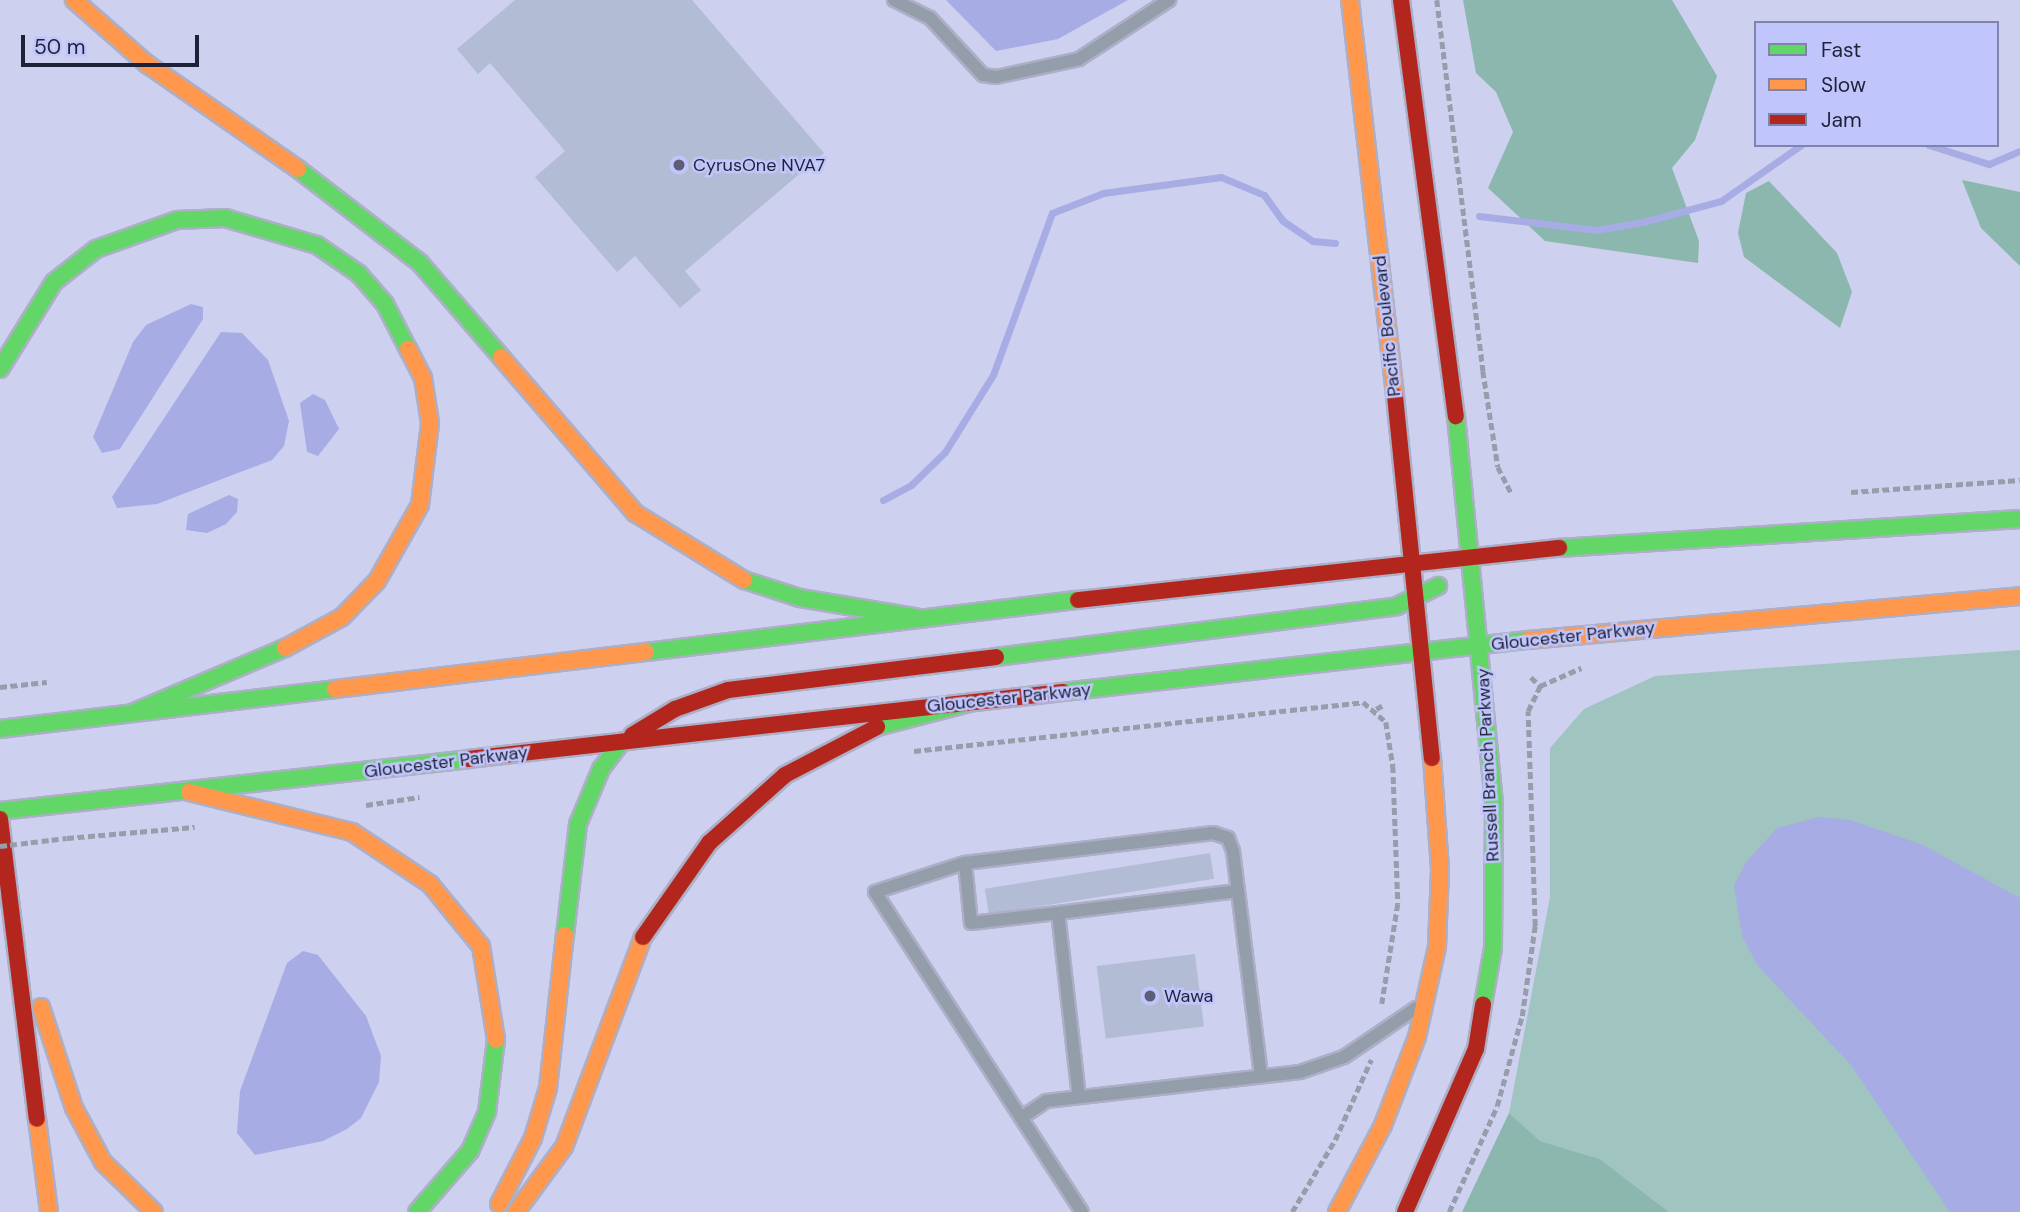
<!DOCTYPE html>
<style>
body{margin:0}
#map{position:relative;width:2020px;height:1212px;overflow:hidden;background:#cdd0ee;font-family:"DM Sans",sans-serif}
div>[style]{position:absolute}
.green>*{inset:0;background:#a0c4bf}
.forest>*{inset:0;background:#8bb7af}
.water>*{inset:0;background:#a7ace5}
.stream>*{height:7px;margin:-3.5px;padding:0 3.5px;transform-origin:3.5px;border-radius:3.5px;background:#a7ace5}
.building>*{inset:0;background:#b3bcd5;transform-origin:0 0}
.path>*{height:4.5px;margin-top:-2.25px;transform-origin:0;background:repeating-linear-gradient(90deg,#969dab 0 7px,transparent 0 10.5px)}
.roads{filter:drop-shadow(2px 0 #adafc7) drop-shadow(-2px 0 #adafc7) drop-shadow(0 2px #adafc7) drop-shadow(0 -2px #adafc7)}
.lane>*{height:12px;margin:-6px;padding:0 6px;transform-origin:6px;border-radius:6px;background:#949daa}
.fast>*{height:16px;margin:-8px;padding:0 8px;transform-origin:8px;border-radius:8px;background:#63d668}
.slow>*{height:16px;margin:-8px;padding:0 8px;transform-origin:8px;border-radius:8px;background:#ff974d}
.jam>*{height:16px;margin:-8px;padding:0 8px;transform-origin:8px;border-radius:8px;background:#b3261e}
.path-bridge>*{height:4.5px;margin-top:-2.25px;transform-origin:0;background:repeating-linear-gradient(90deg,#969dab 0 7px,transparent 0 10.5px)}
.dots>*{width:19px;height:19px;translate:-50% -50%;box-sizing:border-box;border:4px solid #c0c6fb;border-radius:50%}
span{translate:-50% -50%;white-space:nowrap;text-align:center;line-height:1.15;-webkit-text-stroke:5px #c0c6fb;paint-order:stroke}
.poi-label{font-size:18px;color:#1f2139}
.left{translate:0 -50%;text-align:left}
.street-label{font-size:18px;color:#1f2139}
.legend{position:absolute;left:1754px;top:21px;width:245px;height:126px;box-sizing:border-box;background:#c0c6fb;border:2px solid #8084ad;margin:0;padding:9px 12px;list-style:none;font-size:21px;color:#1f2139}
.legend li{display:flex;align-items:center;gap:14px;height:35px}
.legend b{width:35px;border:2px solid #8084ad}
.scale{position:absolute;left:21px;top:35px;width:178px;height:32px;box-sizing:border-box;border:4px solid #1f2139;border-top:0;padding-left:9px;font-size:21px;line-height:24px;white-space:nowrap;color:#1f2139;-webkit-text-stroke:5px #c0c6fb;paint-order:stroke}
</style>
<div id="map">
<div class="green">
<i style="clip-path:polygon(2020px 650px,2020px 1212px,1669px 1212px,1600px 1159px,1540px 1141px,1509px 1113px,1550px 897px,1550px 748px,1584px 709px,1655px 676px)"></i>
</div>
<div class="forest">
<i style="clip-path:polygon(1463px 0,1672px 0,1717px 76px,1695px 140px,1672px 168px,1699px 241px,1698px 263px,1545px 241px,1488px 188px,1513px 132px,1496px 92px,1476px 73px)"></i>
<i style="clip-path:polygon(1962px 180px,2020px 192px,2020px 266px,1981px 228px)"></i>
<i style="clip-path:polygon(1769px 181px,1837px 253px,1852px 292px,1840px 328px,1744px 257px,1738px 233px,1746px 193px)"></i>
<i style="clip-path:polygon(1509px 1113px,1540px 1141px,1600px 1159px,1669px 1212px,1462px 1212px)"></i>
</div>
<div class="water">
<i style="clip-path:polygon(946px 0,1128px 0,1058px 39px,996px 51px)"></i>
<i style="clip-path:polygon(191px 304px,203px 307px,203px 319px,120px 449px,102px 453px,93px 437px,133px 342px,146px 325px)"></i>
<i style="clip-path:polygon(221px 332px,242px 333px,268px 360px,289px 421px,284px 446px,272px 460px,157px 504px,117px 508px,112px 497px)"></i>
<i style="clip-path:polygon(313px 394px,325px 400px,339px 429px,318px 456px,307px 452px,300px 403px)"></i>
<i style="clip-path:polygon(229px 495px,238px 499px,237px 512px,226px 524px,207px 533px,186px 530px,188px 514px)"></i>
<i style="clip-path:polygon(1819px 817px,1850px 820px,1923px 845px,2020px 898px,2020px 1212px,1950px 1212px,1851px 1065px,1758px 966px,1742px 936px,1734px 885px,1747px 861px,1777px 828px)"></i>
<i style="clip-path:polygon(303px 951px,318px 955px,366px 1016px,381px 1056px,379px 1082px,361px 1118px,347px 1129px,323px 1141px,255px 1155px,237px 1133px,240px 1091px,287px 963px)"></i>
</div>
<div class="stream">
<i style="left:1929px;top:145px;width:63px;rotate:17.6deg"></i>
<i style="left:1989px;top:164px;width:34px;rotate:-23deg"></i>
<i style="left:1479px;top:216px;width:118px;rotate:6.8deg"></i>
<i style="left:1596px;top:230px;width:48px;rotate:-9.7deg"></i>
<i style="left:1643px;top:222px;width:81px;rotate:-15.1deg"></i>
<i style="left:1721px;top:201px;width:98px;rotate:-35deg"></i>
<i style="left:883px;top:500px;width:32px;rotate:-28deg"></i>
<i style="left:911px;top:485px;width:47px;rotate:-44.1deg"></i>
<i style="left:945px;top:452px;width:91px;rotate:-58.1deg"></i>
<i style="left:993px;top:375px;width:172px;rotate:-70deg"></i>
<i style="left:1052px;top:213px;width:55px;rotate:-21.4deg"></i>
<i style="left:1103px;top:193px;width:119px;rotate:-7.7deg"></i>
<i style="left:1221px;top:177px;width:47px;rotate:22.7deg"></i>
<i style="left:1264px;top:195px;width:32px;rotate:54deg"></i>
<i style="left:1283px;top:221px;width:36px;rotate:34deg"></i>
<i style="left:1313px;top:241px;width:22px;rotate:5deg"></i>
</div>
<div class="building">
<i style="clip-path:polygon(515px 0,692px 0,824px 153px,685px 271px,701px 290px,680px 308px,635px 256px,617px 272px,535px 177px,565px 151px,490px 63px,478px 74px,457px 49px)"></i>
<i style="left:1210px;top:853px;width:26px;height:228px;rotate:81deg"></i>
<i style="left:1195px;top:954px;width:73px;height:99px;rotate:83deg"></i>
</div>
<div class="path">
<i style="left:1437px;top:0;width:374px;rotate:82.9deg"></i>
<i style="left:1483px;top:371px;width:97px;rotate:81.1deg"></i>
<i style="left:1498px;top:467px;width:30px;rotate:63deg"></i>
<i style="left:1851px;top:492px;width:169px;rotate:-4.1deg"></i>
<i style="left:1531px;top:677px;width:13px;rotate:45deg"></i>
<i style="left:0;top:687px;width:47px;rotate:-6.1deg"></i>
<i style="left:1376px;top:709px;width:10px;rotate:-29deg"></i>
<i style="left:914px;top:751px;width:452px;rotate:-6.2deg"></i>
<i style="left:1363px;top:702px;width:30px;rotate:41deg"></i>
<i style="left:1386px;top:722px;width:45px;rotate:81deg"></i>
<i style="left:1393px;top:766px;width:138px;rotate:87.9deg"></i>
<i style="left:1398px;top:904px;width:101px;rotate:99.1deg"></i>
<i style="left:366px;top:805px;width:54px;rotate:-8.6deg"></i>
<i style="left:67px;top:838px;width:128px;rotate:-4.9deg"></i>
<i style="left:1292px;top:1212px;width:84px;rotate:-59.2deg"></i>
<i style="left:1335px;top:1140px;width:88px;rotate:-65.8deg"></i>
<i style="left:1449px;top:1212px;width:116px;rotate:-65.6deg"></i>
<i style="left:1497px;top:1106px;width:93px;rotate:-74.5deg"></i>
<i style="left:1522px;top:1016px;width:91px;rotate:-81.8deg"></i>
<i style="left:1535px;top:926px;width:215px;rotate:-91.9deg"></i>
<i style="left:1528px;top:711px;width:28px;rotate:-64deg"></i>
<i style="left:1540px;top:686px;width:45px;rotate:-23.7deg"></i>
</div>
<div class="roads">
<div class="lane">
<i style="left:894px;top:0;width:40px;rotate:26.6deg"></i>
<i style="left:930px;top:18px;width:78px;rotate:47.1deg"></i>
<i style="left:983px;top:75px;width:13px;rotate:9deg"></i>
<i style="left:996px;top:77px;width:85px;rotate:-12.2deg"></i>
<i style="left:1079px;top:59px;width:108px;rotate:-33.2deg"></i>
<i style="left:965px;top:863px;width:60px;rotate:84.3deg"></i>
<i style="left:971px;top:923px;width:88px;rotate:-6.6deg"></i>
<i style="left:1079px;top:1097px;width:185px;rotate:-96.5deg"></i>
<i style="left:1058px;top:913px;width:181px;rotate:-7deg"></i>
<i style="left:1238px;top:891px;width:186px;rotate:82.9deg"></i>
<i style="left:1021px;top:1118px;width:30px;rotate:-34deg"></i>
<i style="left:1046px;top:1101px;width:256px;rotate:-6.5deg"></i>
<i style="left:1300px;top:1072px;width:46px;rotate:-18.8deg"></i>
<i style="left:1344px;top:1057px;width:87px;rotate:-34.2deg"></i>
<i style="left:1082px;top:1212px;width:381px;rotate:-122.9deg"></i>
<i style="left:875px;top:892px;width:95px;rotate:-17.9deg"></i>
<i style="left:965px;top:863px;width:250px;rotate:-6.9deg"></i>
<i style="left:1213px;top:833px;width:16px;rotate:18deg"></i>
<i style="left:1228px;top:838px;width:14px;rotate:69deg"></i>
<i style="left:1233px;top:851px;width:40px;rotate:82.9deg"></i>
</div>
<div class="fast">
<i style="left:298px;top:169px;width:154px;rotate:37.6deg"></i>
<i style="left:420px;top:263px;width:124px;rotate:49.2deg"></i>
<i style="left:0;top:369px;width:102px;rotate:-58.2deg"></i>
<i style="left:54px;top:282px;width:53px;rotate:-38.2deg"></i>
<i style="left:96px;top:249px;width:86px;rotate:-19.7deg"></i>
<i style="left:177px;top:220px;width:48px;rotate:-2.4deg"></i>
<i style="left:225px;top:218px;width:96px;rotate:16.4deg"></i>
<i style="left:317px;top:245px;width:51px;rotate:34.6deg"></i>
<i style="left:359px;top:274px;width:40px;rotate:49deg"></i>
<i style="left:385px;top:304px;width:51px;rotate:62.9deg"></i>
<i style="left:1456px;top:416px;width:390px;rotate:84.4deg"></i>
<i style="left:1494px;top:804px;width:144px;rotate:90.4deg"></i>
<i style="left:1493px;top:948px;width:58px;rotate:100deg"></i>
<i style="left:1559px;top:548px;width:462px;rotate:-3.6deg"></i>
<i style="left:744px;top:580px;width:59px;rotate:17.8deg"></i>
<i style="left:800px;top:598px;width:117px;rotate:9.4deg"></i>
<i style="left:646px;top:652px;width:435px;rotate:-6.9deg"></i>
<i style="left:996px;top:657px;width:404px;rotate:-7.2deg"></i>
<i style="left:1397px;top:606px;width:46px;rotate:-26deg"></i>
<i style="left:1063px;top:692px;width:468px;rotate:-6.4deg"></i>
<i style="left:134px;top:712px;width:164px;rotate:-23deg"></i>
<i style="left:877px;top:727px;width:99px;rotate:-14.6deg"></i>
<i style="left:0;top:729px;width:337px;rotate:-6.8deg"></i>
<i style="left:0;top:811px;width:471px;rotate:-6.3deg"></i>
<i style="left:565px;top:935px;width:112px;rotate:-83.3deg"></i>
<i style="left:578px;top:824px;width:60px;rotate:-67.3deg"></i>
<i style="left:601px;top:769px;width:35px;rotate:-53deg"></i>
<i style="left:417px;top:1212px;width:81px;rotate:-49deg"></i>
<i style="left:470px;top:1151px;width:43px;rotate:-66.4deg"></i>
<i style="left:487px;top:1112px;width:73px;rotate:-82.9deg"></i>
</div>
<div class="slow">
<i style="left:74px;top:0;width:97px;rotate:41.2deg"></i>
<i style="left:147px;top:64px;width:184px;rotate:34.8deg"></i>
<i style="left:1350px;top:0;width:399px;rotate:83.5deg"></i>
<i style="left:501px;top:357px;width:206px;rotate:49.3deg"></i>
<i style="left:635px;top:513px;width:128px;rotate:31.6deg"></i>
<i style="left:1528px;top:640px;width:494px;rotate:-5.1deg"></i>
<i style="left:285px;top:648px;width:65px;rotate:-28.5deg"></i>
<i style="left:342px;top:617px;width:50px;rotate:-45.8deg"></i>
<i style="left:377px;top:581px;width:87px;rotate:-60.5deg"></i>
<i style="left:420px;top:505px;width:83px;rotate:-83deg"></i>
<i style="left:430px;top:423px;width:46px;rotate:-98.8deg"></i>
<i style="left:423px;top:378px;width:33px;rotate:-117deg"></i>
<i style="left:335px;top:689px;width:313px;rotate:-6.8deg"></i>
<i style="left:189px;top:792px;width:168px;rotate:13.8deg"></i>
<i style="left:352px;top:832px;width:94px;rotate:33.7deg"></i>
<i style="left:430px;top:884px;width:80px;rotate:50.6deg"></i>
<i style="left:481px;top:946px;width:95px;rotate:80.9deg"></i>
<i style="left:41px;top:1007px;width:106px;rotate:71.9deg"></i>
<i style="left:74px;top:1108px;width:61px;rotate:61.8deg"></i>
<i style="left:103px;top:1162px;width:71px;rotate:44.4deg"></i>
<i style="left:37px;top:1119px;width:94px;rotate:82.6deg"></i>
<i style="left:499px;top:1204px;width:74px;rotate:-62.7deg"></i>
<i style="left:533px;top:1138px;width:52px;rotate:-73.3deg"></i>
<i style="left:548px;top:1088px;width:154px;rotate:-83.7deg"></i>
<i style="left:516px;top:1212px;width:81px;rotate:-53.6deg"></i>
<i style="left:564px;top:1147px;width:224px;rotate:-69.4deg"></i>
<i style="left:1337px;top:1212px;width:98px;rotate:-62.1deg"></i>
<i style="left:1383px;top:1125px;width:94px;rotate:-68.9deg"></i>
<i style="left:1417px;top:1037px;width:92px;rotate:-77.5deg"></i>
<i style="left:1437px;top:947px;width:78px;rotate:-87.8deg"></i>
<i style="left:1440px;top:869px;width:111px;rotate:-94.1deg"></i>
</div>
<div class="jam">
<i style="left:1401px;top:0;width:420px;rotate:82.5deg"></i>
<i style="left:1395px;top:396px;width:364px;rotate:84.2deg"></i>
<i style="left:1078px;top:600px;width:484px;rotate:-6.2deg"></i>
<i style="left:632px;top:735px;width:50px;rotate:-31.2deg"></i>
<i style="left:675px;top:709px;width:56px;rotate:-19.7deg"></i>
<i style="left:728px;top:690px;width:270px;rotate:-7deg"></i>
<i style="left:468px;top:759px;width:599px;rotate:-6.42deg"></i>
<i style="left:0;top:819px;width:302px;rotate:83deg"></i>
<i style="left:643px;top:937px;width:115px;rotate:-54.9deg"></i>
<i style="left:709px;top:843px;width:102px;rotate:-41.8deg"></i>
<i style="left:785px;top:775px;width:104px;rotate:-27.6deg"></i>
<i style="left:1405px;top:1212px;width:178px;rotate:-66.5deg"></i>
<i style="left:1476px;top:1049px;width:45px;rotate:-81deg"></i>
</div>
</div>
<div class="path-bridge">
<i style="left:0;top:846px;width:67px;rotate:-6.8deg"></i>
</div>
<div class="dots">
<i style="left:679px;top:165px;background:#5c5e78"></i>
<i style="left:1150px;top:996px;background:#5c5e78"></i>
</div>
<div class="poi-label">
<span class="left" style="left:693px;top:165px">CyrusOne NVA7</span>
<span class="left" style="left:1164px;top:996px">Wawa</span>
</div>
<div class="street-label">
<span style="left:1387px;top:326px;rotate:-96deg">Pacific Boulevard</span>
<span style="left:1573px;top:636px;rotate:-6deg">Gloucester Parkway</span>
<span style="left:1009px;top:698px;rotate:-6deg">Gloucester Parkway</span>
<span style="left:446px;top:762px;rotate:-7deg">Gloucester Parkway</span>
<span style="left:1488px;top:765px;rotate:-93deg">Russell Branch Parkway</span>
</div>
<ul class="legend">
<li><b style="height:9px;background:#63d668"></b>Fast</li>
<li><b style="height:9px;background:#ff974d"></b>Slow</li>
<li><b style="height:9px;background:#b3261e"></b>Jam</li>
</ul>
<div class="scale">50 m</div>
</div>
